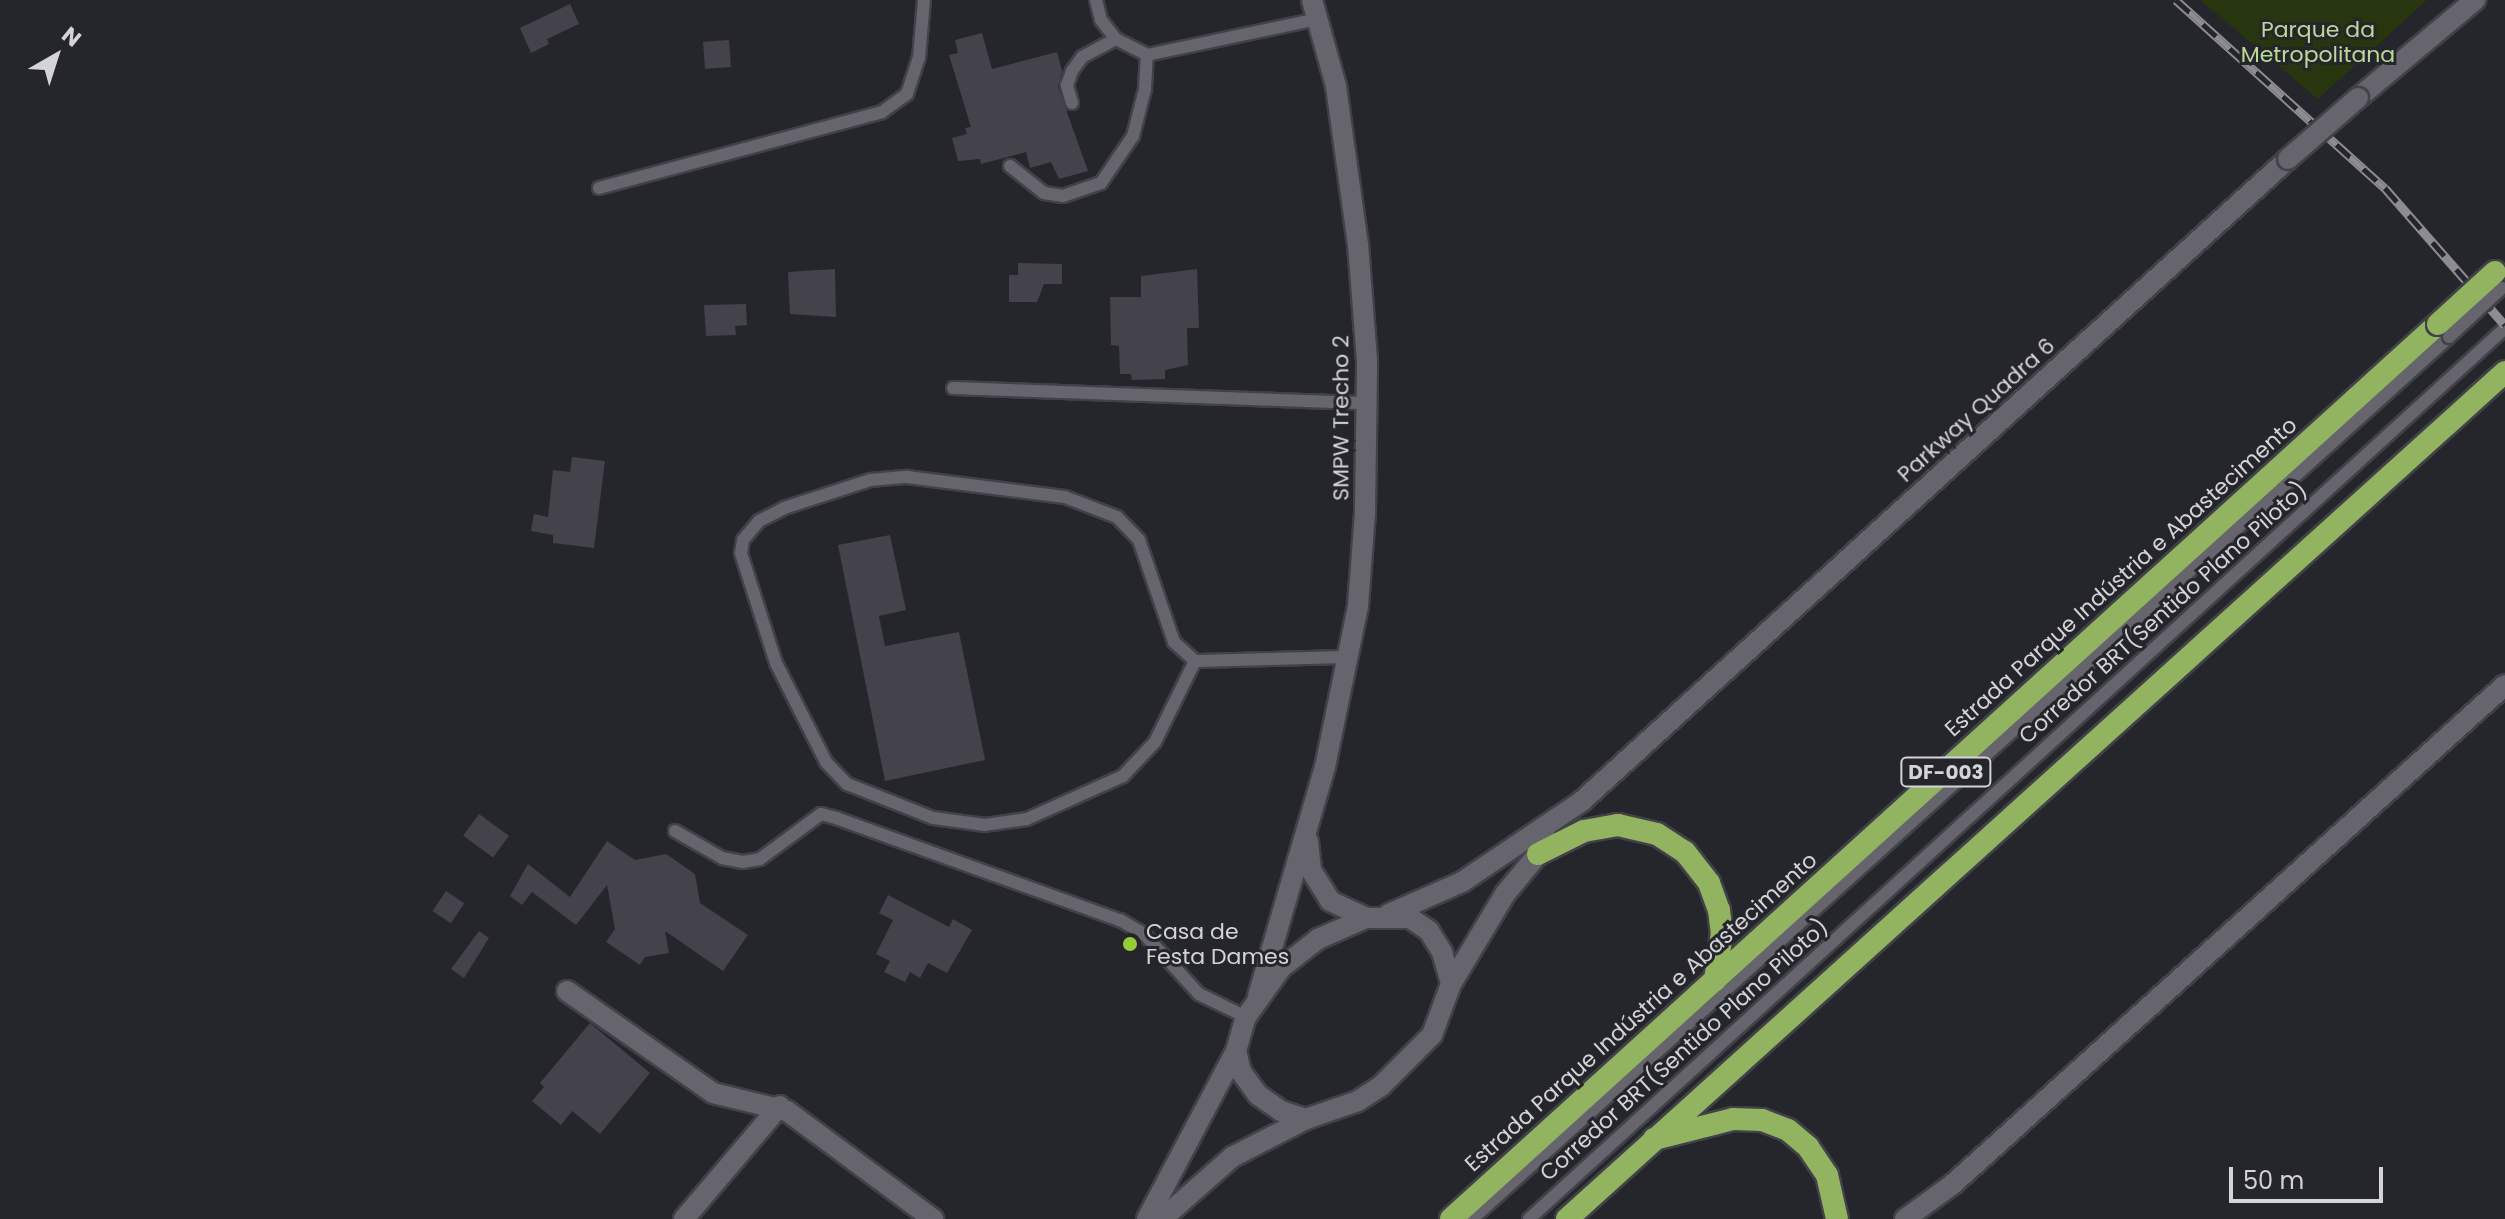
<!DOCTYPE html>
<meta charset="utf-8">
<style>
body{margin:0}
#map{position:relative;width:2505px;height:1219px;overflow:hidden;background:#25252c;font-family:Poppins,sans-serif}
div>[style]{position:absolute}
.green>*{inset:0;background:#283610}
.building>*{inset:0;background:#44434c;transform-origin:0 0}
.roads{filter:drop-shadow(2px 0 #414148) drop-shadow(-2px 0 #414148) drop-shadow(0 2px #414148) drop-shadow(0 -2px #414148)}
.service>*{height:12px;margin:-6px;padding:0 6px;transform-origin:6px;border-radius:6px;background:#66656e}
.minor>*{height:20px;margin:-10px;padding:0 10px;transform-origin:10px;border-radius:10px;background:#66656e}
.tertiary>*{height:20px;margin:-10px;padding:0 10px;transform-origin:10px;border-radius:10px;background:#66656e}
.trunk>*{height:22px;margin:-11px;padding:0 11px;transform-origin:11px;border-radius:11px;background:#92b460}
.rail>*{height:9px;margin-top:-4.5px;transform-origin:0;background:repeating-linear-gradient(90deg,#25252c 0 18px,#8c8c92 0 36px);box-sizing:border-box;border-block:2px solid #8c8c92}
.bridges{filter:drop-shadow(2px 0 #414148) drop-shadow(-2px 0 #414148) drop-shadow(0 2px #414148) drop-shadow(0 -2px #414148)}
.service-bridge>*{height:12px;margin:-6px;padding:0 6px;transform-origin:6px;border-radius:6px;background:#66656e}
.tertiary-bridge>*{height:20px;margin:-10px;padding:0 10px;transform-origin:10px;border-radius:10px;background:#66656e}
.trunk-bridge>*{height:22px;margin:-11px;padding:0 11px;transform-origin:11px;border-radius:11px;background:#92b460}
.dots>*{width:22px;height:22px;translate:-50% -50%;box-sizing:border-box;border:4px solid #25252c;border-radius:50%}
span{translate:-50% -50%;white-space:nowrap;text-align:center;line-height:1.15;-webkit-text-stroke:6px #25252c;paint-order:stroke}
.shield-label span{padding:2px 6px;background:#25252c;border:2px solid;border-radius:6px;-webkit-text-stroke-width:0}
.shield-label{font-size:20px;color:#d3d3d8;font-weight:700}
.park-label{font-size:22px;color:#bbd896}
.street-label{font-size:22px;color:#d3d3d8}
.poi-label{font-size:22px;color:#d3d3d8}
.left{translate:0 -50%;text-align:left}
.north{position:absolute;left:16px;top:16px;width:80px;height:80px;-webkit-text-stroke:6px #25252c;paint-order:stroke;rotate:39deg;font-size:22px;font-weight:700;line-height:32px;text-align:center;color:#d3d3d8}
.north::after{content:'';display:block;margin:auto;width:28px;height:36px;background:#d3d3d8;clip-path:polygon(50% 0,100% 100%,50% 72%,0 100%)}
.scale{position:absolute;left:2229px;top:1167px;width:154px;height:36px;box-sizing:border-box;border:4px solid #d3d3d8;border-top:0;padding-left:10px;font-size:24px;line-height:28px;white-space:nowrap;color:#d3d3d8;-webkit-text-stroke:6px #25252c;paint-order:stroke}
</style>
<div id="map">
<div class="green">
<i style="clip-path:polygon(2200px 0,2427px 0,2318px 99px)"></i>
</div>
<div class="building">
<i style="clip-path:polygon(570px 4px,579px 24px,547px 39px,549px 44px,531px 53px,520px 28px)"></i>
<i style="clip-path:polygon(982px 33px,992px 69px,1057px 52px,1062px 71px,1058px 87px,1088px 171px,1059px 179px,1051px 162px,1030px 168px,1026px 152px,981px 164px,980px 159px,958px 161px,952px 138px,967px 134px,965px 128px,971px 127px,949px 55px,958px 53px,955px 40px)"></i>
<i style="left:729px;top:40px;width:27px;height:26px;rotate:86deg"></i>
<i style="clip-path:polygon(1018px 263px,1062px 264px,1062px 284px,1044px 284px,1037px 302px,1009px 302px,1009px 275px,1018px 275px)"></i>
<i style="clip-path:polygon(835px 269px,836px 317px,790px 314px,788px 272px)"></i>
<i style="clip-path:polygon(1197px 269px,1199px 328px,1187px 328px,1188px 365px,1165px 370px,1165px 379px,1132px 380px,1131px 374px,1120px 374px,1119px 346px,1111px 345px,1110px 297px,1141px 297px,1141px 276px)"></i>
<i style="clip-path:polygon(746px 304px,747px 325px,735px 326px,736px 335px,706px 336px,704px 305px)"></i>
<i style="clip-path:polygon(572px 457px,605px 461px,594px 548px,553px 543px,553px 535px,531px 531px,534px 514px,548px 517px,553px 470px,570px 472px)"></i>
<i style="clip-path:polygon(890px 535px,906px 610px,879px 616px,885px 646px,959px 632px,985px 760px,885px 781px,838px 545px)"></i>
<i style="left:479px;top:814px;width:37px;height:27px;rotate:36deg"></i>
<i style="clip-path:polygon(607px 841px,635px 860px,666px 854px,695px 874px,700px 903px,748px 935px,723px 971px,665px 931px,669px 953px,645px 957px,640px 965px,606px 942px,615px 929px,607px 885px,576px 925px,532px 892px,522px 905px,510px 896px,528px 864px,570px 897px)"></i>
<i style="left:446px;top:891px;width:22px;height:24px;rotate:34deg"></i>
<i style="clip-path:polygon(888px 895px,949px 927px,953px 919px,972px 930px,947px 973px,928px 963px,920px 978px,910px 972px,905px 982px,884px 972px,890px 961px,876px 954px,893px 920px,879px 913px)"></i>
<i style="clip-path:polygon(479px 931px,489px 938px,464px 978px,451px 969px)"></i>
<i style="clip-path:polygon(590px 1023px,650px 1073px,600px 1134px,572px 1111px,561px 1125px,532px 1101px,544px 1087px,540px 1083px)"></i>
</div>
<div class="roads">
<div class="service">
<i style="left:1096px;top:0;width:21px;rotate:76deg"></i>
<i style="left:1101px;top:20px;width:24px;rotate:52deg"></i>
<i style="left:1116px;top:39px;width:35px;rotate:27deg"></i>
<i style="left:1147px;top:55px;width:175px;rotate:-11.9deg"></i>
<i style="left:1072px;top:103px;width:19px;rotate:-106deg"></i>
<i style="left:1067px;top:85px;width:15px;rotate:-70deg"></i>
<i style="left:1072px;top:71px;width:17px;rotate:-54deg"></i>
<i style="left:1082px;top:57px;width:38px;rotate:-28deg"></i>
<i style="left:1010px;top:166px;width:43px;rotate:38.5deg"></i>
<i style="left:1044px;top:193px;width:19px;rotate:9deg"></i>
<i style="left:1063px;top:196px;width:40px;rotate:-18.9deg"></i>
<i style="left:1101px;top:183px;width:57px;rotate:-55.8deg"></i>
<i style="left:1133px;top:136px;width:49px;rotate:-75.7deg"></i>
<i style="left:1145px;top:89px;width:34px;rotate:-87deg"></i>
<i style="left:599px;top:188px;width:293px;rotate:-15deg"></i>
<i style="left:882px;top:112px;width:31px;rotate:-36deg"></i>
<i style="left:907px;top:94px;width:38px;rotate:-72deg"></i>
<i style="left:919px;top:58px;width:58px;rotate:-85.1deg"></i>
<i style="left:953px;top:388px;width:414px;rotate:2.1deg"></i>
<i style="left:1195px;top:661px;width:90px;rotate:116.3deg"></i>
<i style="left:1155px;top:742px;width:47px;rotate:133.3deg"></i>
<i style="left:1123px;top:776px;width:105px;rotate:155.9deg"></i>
<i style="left:1027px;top:819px;width:42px;rotate:171.9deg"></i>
<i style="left:985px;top:825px;width:52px;rotate:-172.3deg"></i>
<i style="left:933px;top:818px;width:92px;rotate:-158.4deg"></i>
<i style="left:847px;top:784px;width:30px;rotate:-134deg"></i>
<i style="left:826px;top:762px;width:111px;rotate:-116.8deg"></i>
<i style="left:776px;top:663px;width:115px;rotate:-107.7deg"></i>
<i style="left:741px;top:553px;width:13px;rotate:-81deg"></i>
<i style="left:743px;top:540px;width:25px;rotate:-50deg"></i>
<i style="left:759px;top:521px;width:28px;rotate:-27deg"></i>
<i style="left:784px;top:508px;width:90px;rotate:-18deg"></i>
<i style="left:870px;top:480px;width:37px;rotate:-5deg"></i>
<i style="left:907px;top:477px;width:159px;rotate:7.2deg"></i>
<i style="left:1065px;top:497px;width:56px;rotate:21deg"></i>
<i style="left:1117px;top:517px;width:32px;rotate:46deg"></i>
<i style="left:1139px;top:540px;width:108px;rotate:71.1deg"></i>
<i style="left:1174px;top:642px;width:28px;rotate:42deg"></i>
<i style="left:1195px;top:661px;width:152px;rotate:-1.5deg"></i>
<i style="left:675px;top:831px;width:54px;rotate:29.9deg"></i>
<i style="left:722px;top:858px;width:21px;rotate:11deg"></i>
<i style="left:743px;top:862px;width:17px;rotate:-10deg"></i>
<i style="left:760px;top:859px;width:76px;rotate:-36.4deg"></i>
<i style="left:821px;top:814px;width:16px;rotate:15deg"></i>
<i style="left:836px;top:818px;width:302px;rotate:19.8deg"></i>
<i style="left:1120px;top:920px;width:28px;rotate:30deg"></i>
<i style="left:1144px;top:934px;width:81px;rotate:47.5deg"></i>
<i style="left:1199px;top:994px;width:52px;rotate:26.1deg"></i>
<i style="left:1472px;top:1219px;width:1316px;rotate:-42.07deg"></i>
<i style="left:1529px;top:1219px;width:1322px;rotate:-42.39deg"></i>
</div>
<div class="minor">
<i style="left:567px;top:991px;width:178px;rotate:34.9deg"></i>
<i style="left:713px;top:1093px;width:76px;rotate:13.7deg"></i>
<i style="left:787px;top:1111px;width:182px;rotate:36.5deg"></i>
<i style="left:684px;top:1219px;width:148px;rotate:-49.7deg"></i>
</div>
<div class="tertiary">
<i style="left:2358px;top:98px;width:153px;rotate:-39.9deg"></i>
<i style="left:1308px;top:841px;width:29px;rotate:84deg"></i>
<i style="left:1311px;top:870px;width:36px;rotate:58deg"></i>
<i style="left:1330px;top:901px;width:40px;rotate:25deg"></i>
<i style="left:1366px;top:918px;width:44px"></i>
<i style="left:1410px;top:918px;width:23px;rotate:34deg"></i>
<i style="left:1429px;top:931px;width:25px;rotate:58deg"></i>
<i style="left:1442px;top:952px;width:33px;rotate:74deg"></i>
<i style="left:1451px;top:984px;width:54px;rotate:110.4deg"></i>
<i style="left:1432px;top:1035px;width:72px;rotate:135deg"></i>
<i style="left:1381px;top:1086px;width:27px;rotate:147deg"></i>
<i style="left:1358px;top:1101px;width:55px;rotate:160.9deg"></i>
<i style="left:1306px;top:1119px;width:26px;rotate:-162deg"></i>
<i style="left:1281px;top:1111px;width:28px;rotate:-145deg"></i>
<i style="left:1258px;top:1095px;width:29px;rotate:-126deg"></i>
<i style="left:1241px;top:1072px;width:22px;rotate:-103deg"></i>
<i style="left:1236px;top:1051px;width:35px;rotate:-74deg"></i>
<i style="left:1246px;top:1017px;width:60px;rotate:-54.5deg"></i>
<i style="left:1281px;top:968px;width:47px;rotate:-38.1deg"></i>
<i style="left:1318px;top:939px;width:52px;rotate:-23.6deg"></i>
<i style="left:1389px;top:914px;width:80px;rotate:-23.7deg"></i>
<i style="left:1462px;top:882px;width:145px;rotate:-34deg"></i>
<i style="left:1582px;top:801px;width:954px;rotate:-42.28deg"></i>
<i style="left:1451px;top:984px;width:105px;rotate:-59deg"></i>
<i style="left:1505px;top:894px;width:69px;rotate:-50.3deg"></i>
<i style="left:1258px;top:996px;width:239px;rotate:-73.7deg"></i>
<i style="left:1325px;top:767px;width:164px;rotate:-78.4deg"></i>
<i style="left:1358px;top:606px;width:94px;rotate:-85.7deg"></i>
<i style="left:1365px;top:512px;width:151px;rotate:-89.2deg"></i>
<i style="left:1367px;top:361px;width:116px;rotate:-94.4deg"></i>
<i style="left:1358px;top:245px;width:161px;rotate:-97.9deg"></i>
<i style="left:1336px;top:86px;width:89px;rotate:-105.6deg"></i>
<i style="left:1147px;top:1219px;width:190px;rotate:-62.1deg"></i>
<i style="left:1162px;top:1219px;width:94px;rotate:-41.5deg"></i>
<i style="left:1232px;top:1157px;width:83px;rotate:-27.2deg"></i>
<i style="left:1905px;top:1219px;width:59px;rotate:-36.1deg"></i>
<i style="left:1953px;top:1184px;width:744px;rotate:-42.11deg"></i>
</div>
<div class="trunk">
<i style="left:1538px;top:854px;width:51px;rotate:-26.6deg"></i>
<i style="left:1584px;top:831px;width:35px;rotate:-10deg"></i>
<i style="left:1618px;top:825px;width:40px;rotate:13deg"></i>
<i style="left:1657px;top:834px;width:33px;rotate:33deg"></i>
<i style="left:1685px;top:852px;width:39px;rotate:52deg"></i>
<i style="left:1709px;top:883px;width:29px;rotate:70deg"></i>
<i style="left:1719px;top:910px;width:23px;rotate:83deg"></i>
<i style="left:1722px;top:933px;width:48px;rotate:98.5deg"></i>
<i style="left:1654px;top:1139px;width:81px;rotate:-14.2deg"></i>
<i style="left:1733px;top:1119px;width:29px;rotate:2deg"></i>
<i style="left:1762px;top:1120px;width:28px;rotate:21deg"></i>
<i style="left:1788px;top:1130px;width:26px;rotate:40deg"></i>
<i style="left:1808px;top:1147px;width:34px;rotate:56deg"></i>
<i style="left:1827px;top:1175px;width:45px;rotate:77.2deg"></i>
<i style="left:1451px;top:1219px;width:1332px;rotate:-42.2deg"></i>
<i style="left:1567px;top:1219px;width:1264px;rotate:-42.08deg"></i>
</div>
</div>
<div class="rail">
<i style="left:2176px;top:0;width:281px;rotate:42deg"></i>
<i style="left:2385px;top:188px;width:182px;rotate:48.8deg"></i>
</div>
<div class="bridges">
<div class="service-bridge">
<i style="left:2449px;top:337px;width:72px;rotate:-42.8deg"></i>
</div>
<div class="tertiary-bridge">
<i style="left:2288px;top:159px;width:93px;rotate:-41.1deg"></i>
</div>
<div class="trunk-bridge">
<i style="left:2438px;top:324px;width:77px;rotate:-42.4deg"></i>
</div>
</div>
<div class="dots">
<i style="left:1130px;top:944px;background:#97cc38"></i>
</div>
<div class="shield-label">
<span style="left:1946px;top:772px">DF-003</span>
</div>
<div class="park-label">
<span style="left:2318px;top:42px">Parque da<br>Metropolitana</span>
</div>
<div class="street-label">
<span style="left:1976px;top:410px;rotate:-42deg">Parkway Quadra 6</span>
<span style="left:1341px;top:418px;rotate:-90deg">SMPW Trecho 2</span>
<span style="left:2121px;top:577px;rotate:-42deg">Estrada Parque Indústria e Abastecimento</span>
<span style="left:2163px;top:613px;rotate:-42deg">Corredor BRT(Sentido Plano Piloto)</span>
<span style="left:1641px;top:1012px;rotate:-42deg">Estrada Parque Indústria e Abastecimento</span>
<span style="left:1684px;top:1050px;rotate:-42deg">Corredor BRT(Sentido Plano Piloto)</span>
</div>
<div class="poi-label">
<span class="left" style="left:1146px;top:944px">Casa de<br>Festa Dames</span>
</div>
<div class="north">N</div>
<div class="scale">50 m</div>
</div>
